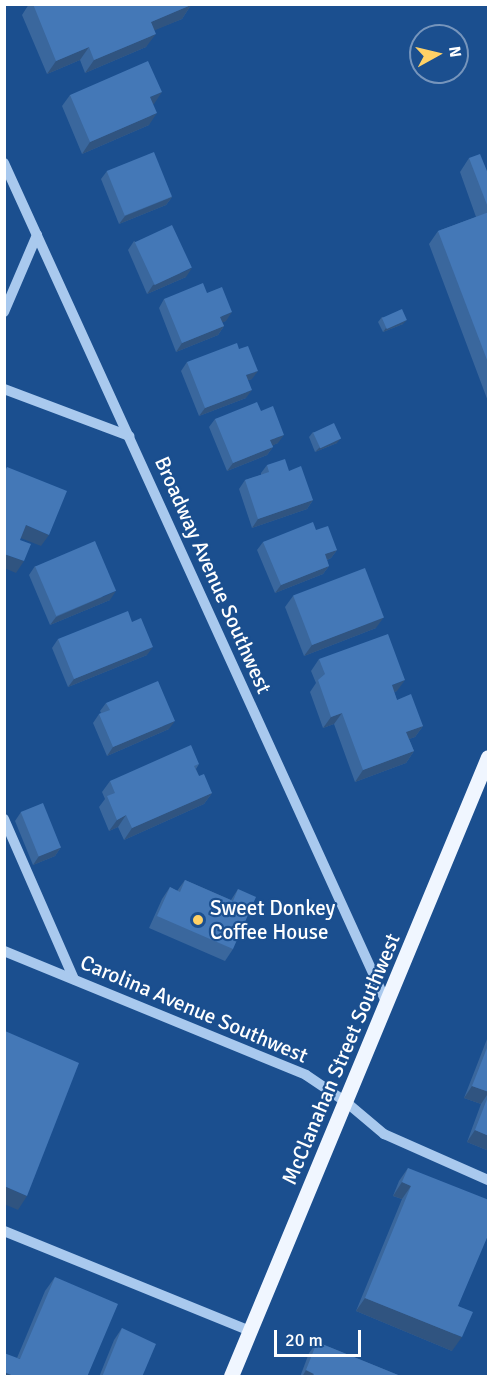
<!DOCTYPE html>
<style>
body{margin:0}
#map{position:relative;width:493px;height:1381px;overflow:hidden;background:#1b4f8f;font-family:Signika,sans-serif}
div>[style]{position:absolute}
.minor>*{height:10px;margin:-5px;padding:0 5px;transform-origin:5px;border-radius:5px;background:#a9c9ee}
.major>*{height:15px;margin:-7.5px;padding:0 7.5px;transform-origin:7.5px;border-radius:7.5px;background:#f0f6ff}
.wall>*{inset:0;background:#3a679d}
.shaded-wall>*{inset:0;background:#305480}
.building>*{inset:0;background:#4478b7;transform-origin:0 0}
.dots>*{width:16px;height:16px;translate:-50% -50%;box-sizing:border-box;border:3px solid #1b4f8f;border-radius:50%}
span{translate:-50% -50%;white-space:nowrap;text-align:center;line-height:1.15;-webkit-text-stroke:4.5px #1b4f8f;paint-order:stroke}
.street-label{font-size:21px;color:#fff}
.poi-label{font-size:21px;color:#fff}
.left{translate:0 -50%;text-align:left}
.frame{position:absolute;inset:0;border:6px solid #fff;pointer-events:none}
.north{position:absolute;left:409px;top:24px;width:60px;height:60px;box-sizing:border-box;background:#1b4f8f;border:2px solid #7695bc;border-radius:50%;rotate:82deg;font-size:16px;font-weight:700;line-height:24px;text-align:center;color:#fff}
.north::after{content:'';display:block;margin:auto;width:21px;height:27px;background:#ffd166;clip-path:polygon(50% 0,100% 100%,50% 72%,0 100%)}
.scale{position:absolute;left:274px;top:1330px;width:87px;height:27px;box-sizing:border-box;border:3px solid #fff;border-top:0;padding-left:8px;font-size:18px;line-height:21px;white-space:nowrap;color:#fff;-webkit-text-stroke:4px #1b4f8f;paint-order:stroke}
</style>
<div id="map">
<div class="minor">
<i style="left:4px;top:163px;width:924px;rotate:65.51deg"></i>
<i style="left:4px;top:312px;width:84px;rotate:-66.8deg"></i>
<i style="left:4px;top:389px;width:134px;rotate:20.6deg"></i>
<i style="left:4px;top:819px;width:175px;rotate:66.4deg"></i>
<i style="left:4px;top:951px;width:326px;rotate:22.3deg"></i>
<i style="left:306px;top:1075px;width:48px;rotate:34deg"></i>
<i style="left:346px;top:1102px;width:50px;rotate:40.1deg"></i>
<i style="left:384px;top:1134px;width:114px;rotate:23.9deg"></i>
<i style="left:4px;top:1231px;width:266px;rotate:22.1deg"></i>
</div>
<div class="major">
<i style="left:231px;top:1376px;width:670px;rotate:-67.45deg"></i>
</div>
<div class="wall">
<i style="clip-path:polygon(29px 4px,191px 4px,191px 5px,182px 19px,154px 30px,146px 47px,85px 73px,80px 60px,47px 74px,22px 15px)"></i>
<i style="clip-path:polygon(70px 95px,153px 104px,149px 125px,82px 154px,62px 106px)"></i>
<i style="clip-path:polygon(469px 158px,489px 176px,489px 404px,429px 244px,438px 231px,476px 217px,460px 172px)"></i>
<i style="clip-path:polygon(107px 171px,172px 197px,166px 205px,119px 224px,101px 179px)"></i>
<i style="clip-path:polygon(134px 241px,186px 277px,147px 294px,128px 250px)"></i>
<i style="clip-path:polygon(207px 293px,226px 321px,222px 322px,224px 326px,218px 335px,176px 352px,159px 308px,164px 299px)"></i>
<i style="clip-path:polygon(382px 317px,403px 324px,383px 332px,378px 322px)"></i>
<i style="clip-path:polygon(187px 362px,252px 379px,248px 380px,246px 398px,199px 416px,181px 371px)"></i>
<i style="clip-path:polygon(261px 411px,278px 443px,273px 445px,273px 447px,267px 455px,227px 471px,209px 427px,215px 419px)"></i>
<i style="clip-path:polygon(313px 432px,337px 443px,315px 452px,309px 437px)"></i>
<i style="clip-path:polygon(267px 465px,289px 471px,313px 500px,307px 509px,252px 528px,239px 489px,245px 480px,261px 475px,261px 473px)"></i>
<i style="clip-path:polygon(316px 530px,337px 550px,331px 558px,327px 560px,329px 566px,323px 574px,275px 593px,257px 550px,263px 542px)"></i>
<i style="clip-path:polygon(35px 566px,110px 600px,50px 625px,29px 575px)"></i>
<i style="clip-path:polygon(293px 596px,376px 628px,304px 656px,285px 607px)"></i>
<i style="clip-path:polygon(58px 639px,147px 655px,68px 687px,52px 648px)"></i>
<i style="clip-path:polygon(319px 659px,397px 691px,394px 692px,397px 700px,423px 726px,415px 737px,409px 739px,414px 751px,406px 763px,355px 782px,334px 724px,323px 728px,310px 692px,316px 683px,311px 671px)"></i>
<i style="clip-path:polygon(106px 703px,169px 729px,107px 756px,93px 723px,99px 714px,101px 713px,100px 711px)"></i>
<i style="clip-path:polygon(199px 764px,196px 769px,199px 776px,212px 793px,204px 804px,124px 840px,118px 827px,109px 831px,99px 807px,105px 799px,102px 792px,110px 781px)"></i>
<i style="clip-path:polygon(21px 812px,61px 847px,55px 856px,33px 865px,15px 821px)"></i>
<i style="clip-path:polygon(185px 880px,231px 900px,238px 889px,233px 949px,225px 961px,149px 928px,162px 899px,170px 887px,177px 891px)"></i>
<i style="clip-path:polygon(489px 1034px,489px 1151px,467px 1142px,481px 1104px,464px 1098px)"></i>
<i style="clip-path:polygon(408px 1168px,458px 1306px,452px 1351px,356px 1311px,402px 1199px,393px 1196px,399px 1181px)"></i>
<i style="clip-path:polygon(55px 1277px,87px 1377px,17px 1358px,45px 1291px)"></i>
<i style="clip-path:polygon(122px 1328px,142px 1377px,99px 1377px,114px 1340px)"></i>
<i style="clip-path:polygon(317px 1342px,403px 1377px,300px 1377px,309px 1353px)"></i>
</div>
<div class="shaded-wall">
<i style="clip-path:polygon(191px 5px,182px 19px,141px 36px,151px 22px)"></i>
<i style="clip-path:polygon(156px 34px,146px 47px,85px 73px,94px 60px)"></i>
<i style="clip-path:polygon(89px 47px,80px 60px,47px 74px,56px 61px)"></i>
<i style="clip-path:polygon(162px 92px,154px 104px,142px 109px,150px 97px)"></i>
<i style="clip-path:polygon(157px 113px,149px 125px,82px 154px,90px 142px)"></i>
<i style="clip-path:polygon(172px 197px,166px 205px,119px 224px,125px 216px)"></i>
<i style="clip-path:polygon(192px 268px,186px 277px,147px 294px,153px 285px)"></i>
<i style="clip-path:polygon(232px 312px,226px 321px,214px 326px,220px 317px)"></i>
<i style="clip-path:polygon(407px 320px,403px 324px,383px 332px,386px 328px)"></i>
<i style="clip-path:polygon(224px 326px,218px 335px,176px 352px,182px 343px)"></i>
<i style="clip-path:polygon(258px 371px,252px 379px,240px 383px,246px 375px)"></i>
<i style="clip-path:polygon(252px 390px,246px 398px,199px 416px,205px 408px)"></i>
<i style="clip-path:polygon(284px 435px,278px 443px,265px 449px,270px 440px)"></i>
<i style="clip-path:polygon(341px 438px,337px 443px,315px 452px,319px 448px)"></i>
<i style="clip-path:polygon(273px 447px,267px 455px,227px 471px,233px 463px)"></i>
<i style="clip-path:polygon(313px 500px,307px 509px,252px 528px,258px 519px)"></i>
<i style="clip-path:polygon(26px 525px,49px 535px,41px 546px,18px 537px)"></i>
<i style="clip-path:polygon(337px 550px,331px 558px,319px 563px,325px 554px)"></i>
<i style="clip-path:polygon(4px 554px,24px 561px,16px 573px,4px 568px)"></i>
<i style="clip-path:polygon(329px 566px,323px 574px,275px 593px,281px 585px)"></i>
<i style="clip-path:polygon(116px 591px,110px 600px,50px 625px,56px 617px)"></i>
<i style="clip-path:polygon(384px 617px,376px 628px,304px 656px,312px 645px)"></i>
<i style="clip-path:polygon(153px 647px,147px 655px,68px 687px,74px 679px)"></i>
<i style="clip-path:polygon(405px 680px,397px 691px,384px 696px,392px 685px)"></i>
<i style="clip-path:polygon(342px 713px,334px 724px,323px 728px,331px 717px)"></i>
<i style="clip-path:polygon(175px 721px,169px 729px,107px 756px,113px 747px)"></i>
<i style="clip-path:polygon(423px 726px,415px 737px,398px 743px,406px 732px)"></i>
<i style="clip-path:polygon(414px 751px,406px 763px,355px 782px,363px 770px)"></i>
<i style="clip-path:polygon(212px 793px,204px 804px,124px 840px,132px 828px)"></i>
<i style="clip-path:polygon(126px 815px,118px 827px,109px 831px,117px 820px)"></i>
<i style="clip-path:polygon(61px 847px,55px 856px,33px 865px,39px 856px)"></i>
<i style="clip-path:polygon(472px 1086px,489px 1092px,481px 1104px,464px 1098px)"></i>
<i style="clip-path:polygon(475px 1130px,489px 1136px,489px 1151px,467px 1142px)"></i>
<i style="clip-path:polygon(402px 1182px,411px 1186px,402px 1199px,393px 1196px)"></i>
<i style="clip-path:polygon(4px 1186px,27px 1196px,18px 1210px,4px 1204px)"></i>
<i style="clip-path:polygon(365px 1298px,462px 1337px,452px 1351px,356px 1311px)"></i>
<i style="clip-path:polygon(306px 1370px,314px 1374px,312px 1377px,302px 1377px)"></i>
<i style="clip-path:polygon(4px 1372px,16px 1376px,4px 1377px)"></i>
</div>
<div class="building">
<i style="clip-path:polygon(33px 4px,191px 4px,191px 5px,151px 22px,156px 34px,94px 60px,89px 47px,56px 61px)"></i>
<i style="clip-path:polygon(148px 61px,162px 92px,150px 97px,157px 113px,90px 142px,70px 95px)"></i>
<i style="left:154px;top:152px;width:48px;height:51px;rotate:68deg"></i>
<i style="clip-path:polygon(480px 154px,489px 176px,489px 210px,469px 158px)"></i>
<i style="clip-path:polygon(489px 212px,489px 365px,438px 231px)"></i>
<i style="left:172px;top:225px;width:47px;height:41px;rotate:65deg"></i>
<i style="clip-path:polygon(203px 283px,207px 293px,222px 287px,232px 312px,220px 317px,224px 326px,182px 343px,164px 299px)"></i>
<i style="left:402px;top:309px;width:12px;height:22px;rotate:66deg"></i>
<i style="clip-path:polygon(237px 343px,239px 349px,248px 346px,258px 371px,246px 375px,252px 390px,205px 408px,187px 362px)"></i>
<i style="clip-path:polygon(257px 402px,261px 411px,273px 406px,284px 435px,270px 440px,273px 447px,233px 463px,215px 419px)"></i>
<i style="left:334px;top:423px;width:17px;height:23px;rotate:65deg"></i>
<i style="clip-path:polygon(285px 459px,289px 471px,301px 466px,313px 500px,258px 519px,245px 480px,269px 472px,267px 465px)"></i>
<i style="clip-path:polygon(7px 467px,67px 491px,49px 535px,26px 525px,20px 540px,31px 544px,24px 561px,4px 554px,4px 473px)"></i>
<i style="clip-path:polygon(313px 522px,316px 530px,328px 526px,337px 550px,325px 554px,329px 566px,281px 585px,263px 542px)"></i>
<i style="left:95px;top:541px;width:54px;height:65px;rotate:67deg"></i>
<i style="left:365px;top:568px;width:53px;height:77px;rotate:69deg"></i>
<i style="clip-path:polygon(128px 611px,132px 622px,141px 618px,153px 647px,74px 679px,58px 639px)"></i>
<i style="clip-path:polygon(388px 634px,405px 680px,392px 685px,397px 700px,411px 694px,423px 726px,406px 732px,414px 751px,363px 770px,342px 713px,331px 717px,318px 680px,325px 674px,319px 659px)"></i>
<i style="clip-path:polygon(158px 681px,175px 721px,113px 747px,99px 714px,110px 710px,106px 703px)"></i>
<i style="clip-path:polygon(191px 745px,199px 764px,194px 766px,199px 776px,204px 774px,212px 793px,132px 828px,126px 815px,117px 820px,107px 796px,115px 793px,110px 781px)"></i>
<i style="left:43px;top:803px;width:48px;height:24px;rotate:68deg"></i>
<i style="clip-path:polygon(185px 880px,233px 901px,238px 889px,256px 897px,233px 949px,157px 916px,170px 887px,180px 892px)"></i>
<i style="clip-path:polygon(5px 1031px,79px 1063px,27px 1196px,4px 1186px)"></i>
<i style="clip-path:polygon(489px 1043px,489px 1092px,472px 1086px)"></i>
<i style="clip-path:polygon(489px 1094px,489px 1136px,475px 1130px)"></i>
<i style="clip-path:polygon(408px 1168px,489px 1200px,489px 1233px,458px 1306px,473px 1312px,462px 1337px,365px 1298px,411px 1186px,402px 1182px)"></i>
<i style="clip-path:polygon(55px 1277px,118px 1304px,87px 1377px,16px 1377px,4px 1372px,4px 1353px,20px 1359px)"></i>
<i style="clip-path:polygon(122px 1328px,156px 1344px,142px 1377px,102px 1377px)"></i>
<i style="clip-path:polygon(317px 1342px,403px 1377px,312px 1377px,314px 1374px,306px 1370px)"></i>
</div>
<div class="dots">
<i style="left:198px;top:920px;background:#ffd166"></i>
</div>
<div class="street-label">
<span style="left:213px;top:575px;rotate:66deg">Broadway Avenue Southwest</span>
<span style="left:194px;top:1009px;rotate:23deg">Carolina Avenue Southwest</span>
<span style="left:341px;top:1059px;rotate:-67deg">McClanahan Street Southwest</span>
</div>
<div class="poi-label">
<span class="left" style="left:210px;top:920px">Sweet Donkey<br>Coffee House</span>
</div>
<div class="frame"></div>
<div class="north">N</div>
<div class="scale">20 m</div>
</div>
